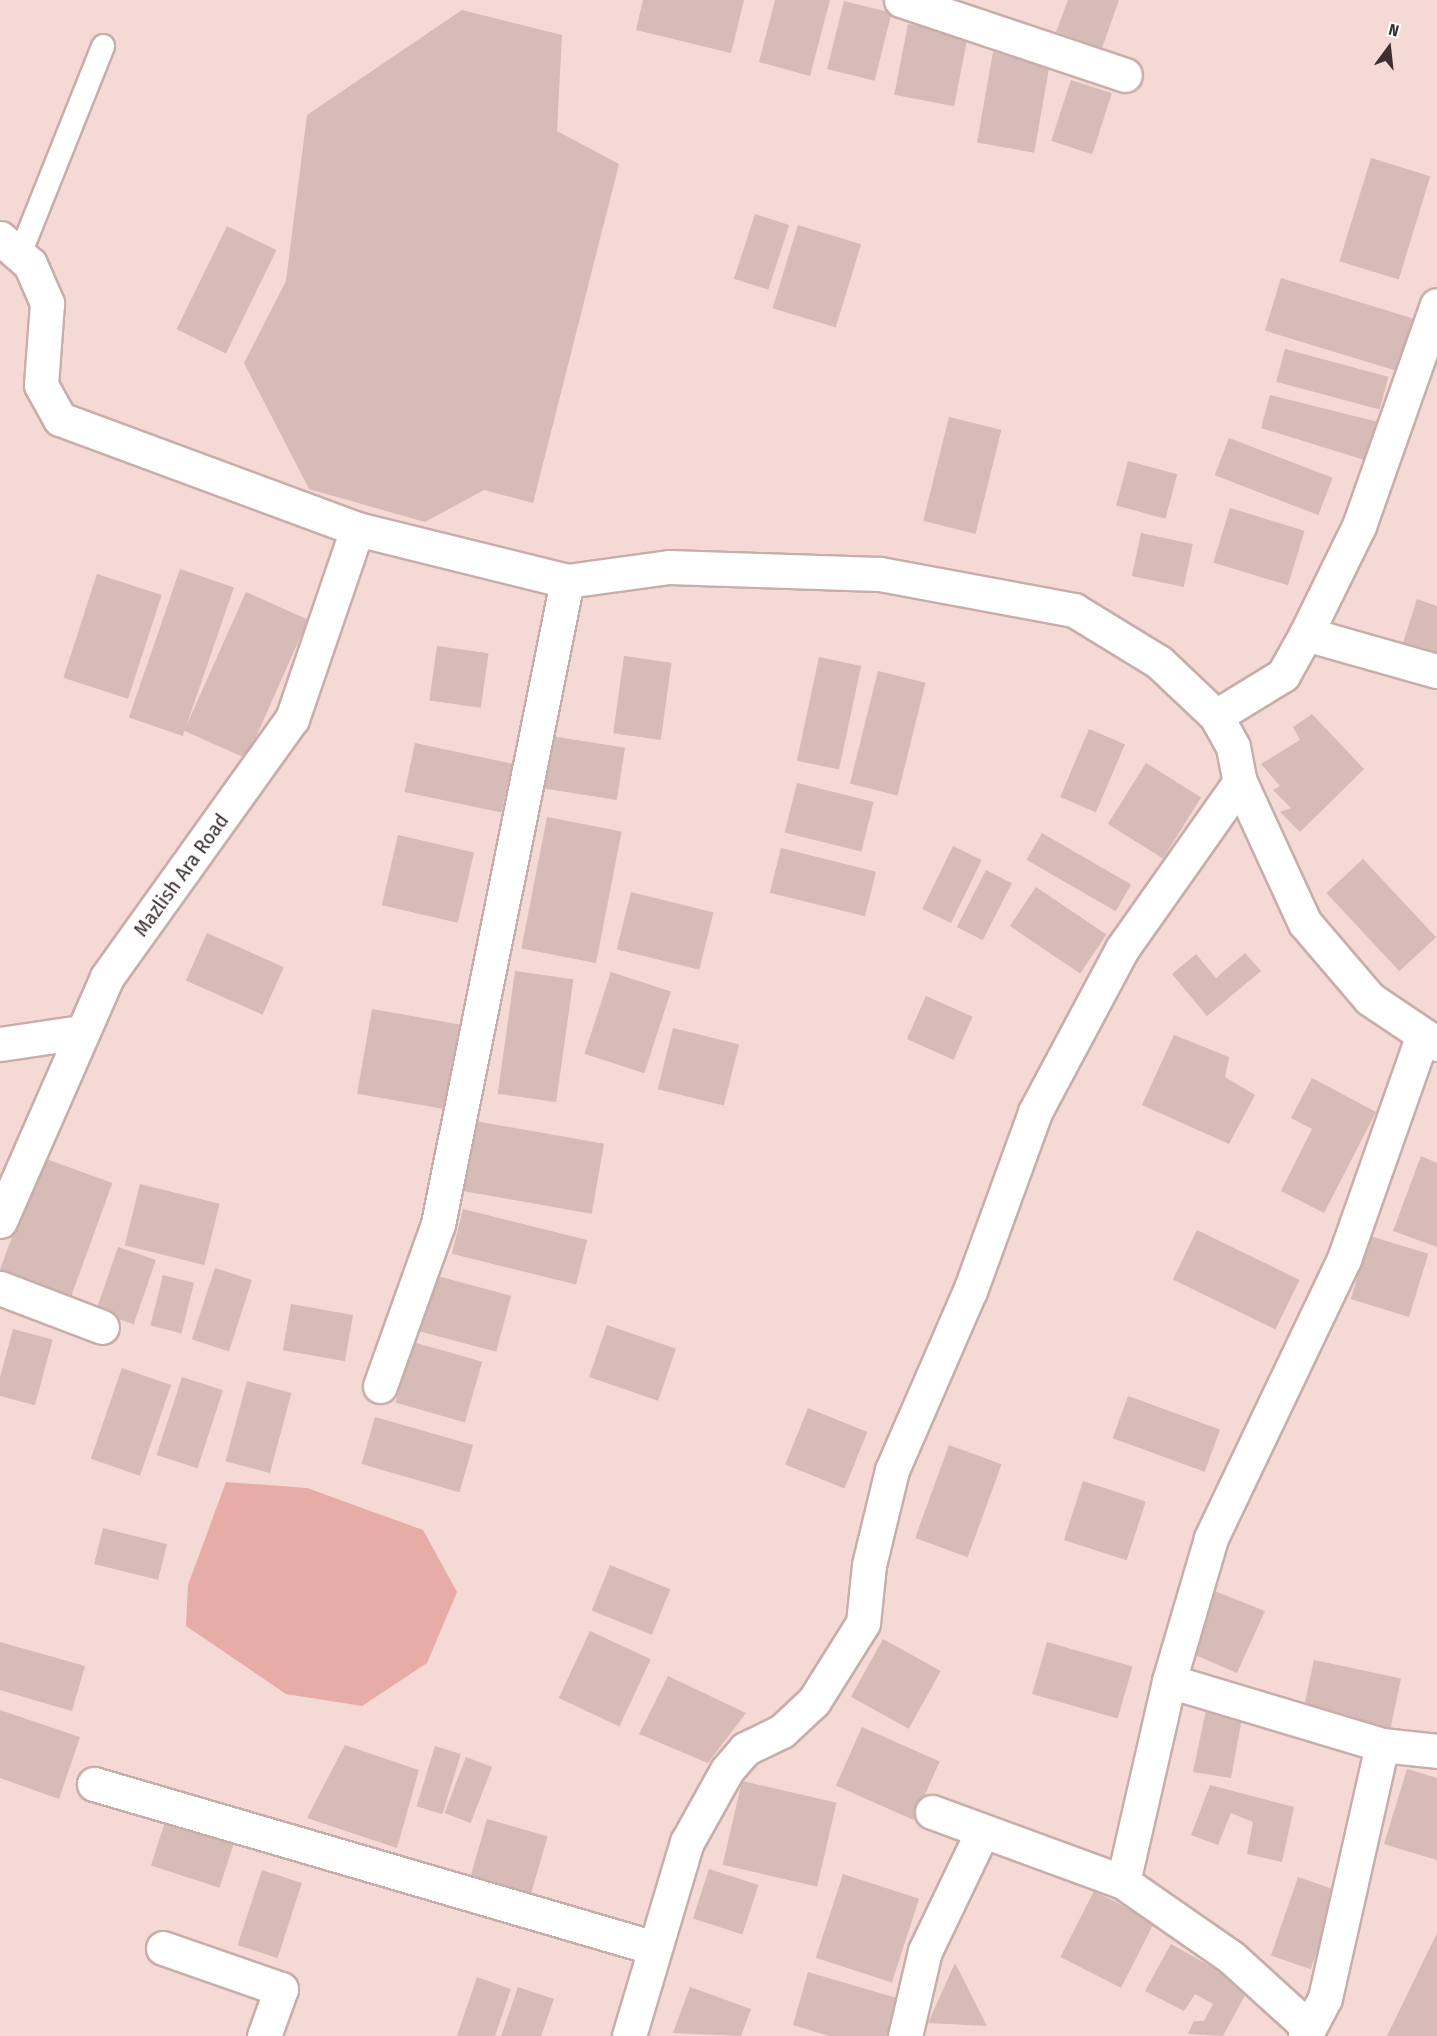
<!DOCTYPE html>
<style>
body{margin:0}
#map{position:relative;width:1437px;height:2036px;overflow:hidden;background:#f5d9d5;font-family:"Fira Sans Condensed",sans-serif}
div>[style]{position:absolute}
.green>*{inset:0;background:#e6aca5}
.building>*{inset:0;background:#d6bbb7;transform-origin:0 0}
.roads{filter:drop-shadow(2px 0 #c8aeaa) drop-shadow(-2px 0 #c8aeaa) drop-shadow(0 2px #c8aeaa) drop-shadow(0 -2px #c8aeaa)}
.service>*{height:22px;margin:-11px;padding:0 11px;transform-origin:11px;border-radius:11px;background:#fff}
.minor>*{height:33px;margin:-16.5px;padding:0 16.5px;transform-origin:16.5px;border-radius:16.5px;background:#fff}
.tertiary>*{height:33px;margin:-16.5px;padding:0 16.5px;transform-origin:16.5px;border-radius:16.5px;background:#fff}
span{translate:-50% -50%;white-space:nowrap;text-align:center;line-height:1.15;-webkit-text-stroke:6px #fff;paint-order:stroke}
.street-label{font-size:21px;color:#3c3130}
.north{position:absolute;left:1359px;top:18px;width:60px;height:60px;-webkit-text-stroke:4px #fff;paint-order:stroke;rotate:15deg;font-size:16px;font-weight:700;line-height:24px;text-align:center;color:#3c3130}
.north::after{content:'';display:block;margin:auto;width:21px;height:27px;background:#3c3130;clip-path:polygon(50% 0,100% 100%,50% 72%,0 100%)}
</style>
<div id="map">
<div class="green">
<i style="clip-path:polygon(226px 1482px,307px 1488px,423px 1530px,457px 1592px,427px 1663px,362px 1706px,286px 1694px,186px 1626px,188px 1585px)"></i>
</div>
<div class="building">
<i style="clip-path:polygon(643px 0,744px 0,731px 53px,636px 30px)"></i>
<i style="clip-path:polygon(775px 0,830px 0,810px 76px,759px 62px)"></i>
<i style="clip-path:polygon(1068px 0,1119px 0,1102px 48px,1056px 32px)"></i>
<i style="left:844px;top:1px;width:49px;height:70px;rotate:14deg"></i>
<i style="clip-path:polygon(462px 10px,562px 35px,557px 131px,619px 164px,533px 503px,484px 490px,425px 522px,309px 489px,244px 363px,286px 281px,307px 115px)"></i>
<i style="left:908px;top:24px;width:61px;height:72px;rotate:11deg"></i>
<i style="left:993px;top:52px;width:58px;height:92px;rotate:10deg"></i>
<i style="left:1071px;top:80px;width:43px;height:64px;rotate:18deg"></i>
<i style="left:1371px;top:158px;width:62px;height:108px;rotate:17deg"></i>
<i style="left:755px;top:214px;width:36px;height:68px;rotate:18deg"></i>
<i style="left:798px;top:225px;width:66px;height:87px;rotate:17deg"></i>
<i style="left:227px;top:226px;width:55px;height:115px;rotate:26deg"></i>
<i style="left:1281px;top:278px;width:139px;height:55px;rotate:17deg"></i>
<i style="left:1285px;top:349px;width:107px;height:34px;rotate:15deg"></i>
<i style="clip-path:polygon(1270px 395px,1378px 422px,1368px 461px,1261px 428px)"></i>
<i style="left:949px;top:417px;width:54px;height:107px;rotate:14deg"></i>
<i style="left:1229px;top:438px;width:111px;height:40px;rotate:21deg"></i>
<i style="left:1128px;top:461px;width:51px;height:46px;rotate:15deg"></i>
<i style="left:1230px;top:508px;width:78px;height:57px;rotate:17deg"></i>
<i style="left:1141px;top:533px;width:53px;height:44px;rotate:12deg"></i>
<i style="left:180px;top:569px;width:57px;height:157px;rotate:19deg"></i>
<i style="left:97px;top:574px;width:68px;height:109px;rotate:18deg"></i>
<i style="left:246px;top:592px;width:68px;height:152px;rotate:24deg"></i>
<i style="clip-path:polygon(1417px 599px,1437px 606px,1437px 664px,1400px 652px)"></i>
<i style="left:437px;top:646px;width:52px;height:55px;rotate:8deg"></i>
<i style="left:624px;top:656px;width:48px;height:78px;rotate:8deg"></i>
<i style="left:819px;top:657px;width:43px;height:106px;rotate:12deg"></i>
<i style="left:878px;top:671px;width:49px;height:116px;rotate:14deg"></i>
<i style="clip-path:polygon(1312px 714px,1364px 769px,1300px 832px,1280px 812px,1291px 808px,1273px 790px,1280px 786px,1261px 764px,1300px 740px,1293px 727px)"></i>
<i style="left:1089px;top:729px;width:39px;height:74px;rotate:23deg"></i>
<i style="left:551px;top:736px;width:75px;height:53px;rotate:9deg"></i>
<i style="left:415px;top:743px;width:99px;height:50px;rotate:12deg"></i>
<i style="left:1146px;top:763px;width:65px;height:72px;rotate:32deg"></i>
<i style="left:797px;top:783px;width:79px;height:51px;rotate:14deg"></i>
<i style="left:547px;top:817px;width:76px;height:134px;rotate:11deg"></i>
<i style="left:1042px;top:833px;width:103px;height:31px;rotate:30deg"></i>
<i style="left:398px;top:835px;width:78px;height:72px;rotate:13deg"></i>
<i style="left:953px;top:846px;width:32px;height:70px;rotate:26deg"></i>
<i style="left:781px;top:848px;width:98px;height:46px;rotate:14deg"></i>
<i style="left:1363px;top:859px;width:107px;height:50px;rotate:47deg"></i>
<i style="left:986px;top:870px;width:29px;height:64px;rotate:27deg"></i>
<i style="left:1036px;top:887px;width:85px;height:47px;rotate:34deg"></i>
<i style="left:631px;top:892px;width:85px;height:59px;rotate:14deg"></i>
<i style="left:207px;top:933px;width:84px;height:52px;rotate:24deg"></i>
<i style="clip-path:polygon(1245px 953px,1261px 971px,1207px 1016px,1172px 974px,1196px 954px,1216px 978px)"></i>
<i style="left:515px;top:971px;width:59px;height:124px;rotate:8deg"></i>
<i style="left:611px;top:972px;width:63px;height:86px;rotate:18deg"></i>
<i style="left:926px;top:996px;width:51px;height:47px;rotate:24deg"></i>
<i style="left:372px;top:1009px;width:90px;height:86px;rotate:10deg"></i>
<i style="left:673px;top:1028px;width:68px;height:63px;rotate:14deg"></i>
<i style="clip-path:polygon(1174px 1035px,1229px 1057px,1225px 1077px,1255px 1095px,1229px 1144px,1142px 1105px)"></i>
<i style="clip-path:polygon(1312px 1078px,1376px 1112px,1324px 1213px,1281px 1191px,1312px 1129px,1291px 1118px)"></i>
<i style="left:475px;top:1121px;width:131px;height:71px;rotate:10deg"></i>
<i style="clip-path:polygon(1421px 1156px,1437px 1163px,1437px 1247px,1393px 1231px)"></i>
<i style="left:41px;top:1157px;width:76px;height:121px;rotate:20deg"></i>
<i style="left:140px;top:1184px;width:82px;height:63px;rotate:14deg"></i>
<i style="left:463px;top:1209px;width:128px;height:46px;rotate:14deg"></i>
<i style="left:1197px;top:1230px;width:114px;height:55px;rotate:26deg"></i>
<i style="left:1370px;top:1236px;width:61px;height:66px;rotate:17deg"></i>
<i style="left:118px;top:1247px;width:40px;height:68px;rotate:19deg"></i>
<i style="left:215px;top:1268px;width:39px;height:75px;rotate:18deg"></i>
<i style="left:430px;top:1274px;width:84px;height:58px;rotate:15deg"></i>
<i style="left:163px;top:1275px;width:32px;height:52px;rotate:14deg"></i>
<i style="left:291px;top:1304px;width:63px;height:47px;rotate:10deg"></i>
<i style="left:607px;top:1325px;width:73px;height:55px;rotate:19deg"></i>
<i style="left:13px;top:1329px;width:41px;height:68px;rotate:15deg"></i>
<i style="left:413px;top:1342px;width:72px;height:63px;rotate:16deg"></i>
<i style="left:122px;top:1368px;width:52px;height:96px;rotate:19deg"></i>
<i style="left:182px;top:1377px;width:43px;height:82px;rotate:18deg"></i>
<i style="left:247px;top:1381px;width:46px;height:83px;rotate:15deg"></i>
<i style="left:1128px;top:1396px;width:98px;height:45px;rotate:20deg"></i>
<i style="left:808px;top:1408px;width:64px;height:61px;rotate:22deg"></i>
<i style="left:375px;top:1417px;width:102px;height:49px;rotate:16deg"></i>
<i style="left:949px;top:1445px;width:56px;height:99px;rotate:20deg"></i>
<i style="left:1083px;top:1481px;width:66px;height:62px;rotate:18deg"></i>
<i style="left:103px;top:1528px;width:66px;height:37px;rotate:14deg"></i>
<i style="left:610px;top:1565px;width:65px;height:49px;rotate:22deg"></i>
<i style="clip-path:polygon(1212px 1590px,1265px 1611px,1237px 1673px,1193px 1654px)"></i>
<i style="left:590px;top:1631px;width:67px;height:74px;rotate:25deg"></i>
<i style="left:883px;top:1639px;width:66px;height:66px;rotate:29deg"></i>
<i style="clip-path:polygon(0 1642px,85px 1666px,72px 1711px,0 1690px)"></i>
<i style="left:1047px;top:1642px;width:89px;height:54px;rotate:16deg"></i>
<i style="left:1314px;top:1660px;width:89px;height:53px;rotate:12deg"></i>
<i style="clip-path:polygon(668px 1676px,746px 1713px,708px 1763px,639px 1734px)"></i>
<i style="clip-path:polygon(1207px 1705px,1242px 1718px,1231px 1778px,1193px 1772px)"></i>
<i style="clip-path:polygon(0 1710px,80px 1737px,59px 1799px,0 1778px)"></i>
<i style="left:862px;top:1727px;width:85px;height:64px;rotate:24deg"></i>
<i style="clip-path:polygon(345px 1745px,419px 1770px,397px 1848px,307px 1818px)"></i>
<i style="left:435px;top:1746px;width:27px;height:63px;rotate:17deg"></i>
<i style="left:466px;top:1757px;width:28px;height:60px;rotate:21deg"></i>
<i style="clip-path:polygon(1407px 1769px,1437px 1778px,1437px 1860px,1384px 1844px)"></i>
<i style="left:742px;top:1781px;width:97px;height:86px;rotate:13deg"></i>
<i style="clip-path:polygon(1210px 1785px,1294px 1807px,1282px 1862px,1247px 1854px,1253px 1822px,1231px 1813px,1218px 1845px,1191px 1835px)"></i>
<i style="left:167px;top:1816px;width:72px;height:52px;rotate:18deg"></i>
<i style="left:487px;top:1819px;width:63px;height:66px;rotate:16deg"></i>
<i style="left:709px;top:1869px;width:52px;height:52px;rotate:18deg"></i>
<i style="left:262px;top:1870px;width:42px;height:79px;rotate:18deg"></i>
<i style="left:843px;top:1874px;width:80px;height:88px;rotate:18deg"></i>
<i style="left:1298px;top:1877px;width:42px;height:83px;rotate:19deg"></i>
<i style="left:1094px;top:1891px;width:68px;height:74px;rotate:27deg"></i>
<i style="clip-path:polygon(1437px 1933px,1437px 2036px,1387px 2036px)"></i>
<i style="clip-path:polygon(1171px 1944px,1249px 1988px,1223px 2036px,1188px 2034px,1194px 2021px,1204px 2021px,1213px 2004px,1195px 1994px,1184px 2011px,1145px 1991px)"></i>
<i style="clip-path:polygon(955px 1963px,987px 2026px,928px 2023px)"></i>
<i style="clip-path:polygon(808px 1972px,900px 1999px,889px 2036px,829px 2036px,793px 2025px)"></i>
<i style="clip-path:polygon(477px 1977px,511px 1989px,495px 2036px,457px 2036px)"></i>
<i style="clip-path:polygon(518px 1987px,554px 1999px,541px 2036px,501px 2036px)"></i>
<i style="clip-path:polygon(690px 1987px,751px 2009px,741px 2036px,673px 2033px)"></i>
</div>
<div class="roads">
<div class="service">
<i style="left:20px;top:254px;width:224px;rotate:-68.2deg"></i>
</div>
<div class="minor">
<i style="left:901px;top:0;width:236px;rotate:18.5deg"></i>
<i style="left:1306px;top:634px;width:136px;rotate:15.8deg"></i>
<i style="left:1216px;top:716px;width:79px;rotate:-31.5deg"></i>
<i style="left:1283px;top:675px;width:47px;rotate:-60.7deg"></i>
<i style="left:1306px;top:634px;width:120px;rotate:-63.9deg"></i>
<i style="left:1359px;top:526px;width:234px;rotate:-70.6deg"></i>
<i style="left:0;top:1044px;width:82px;rotate:-8.4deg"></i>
<i style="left:0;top:1288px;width:109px;rotate:20.9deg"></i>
<i style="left:380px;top:1386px;width:172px;rotate:-70.3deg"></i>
<i style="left:438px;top:1224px;width:656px;rotate:-78.66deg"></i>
<i style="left:1169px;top:1681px;width:222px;rotate:16.7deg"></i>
<i style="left:1382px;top:1745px;width:55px;rotate:6.2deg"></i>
<i style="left:94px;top:1784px;width:584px;rotate:16.3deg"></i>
<i style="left:932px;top:1812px;width:203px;rotate:20.1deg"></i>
<i style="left:1123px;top:1882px;width:131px;rotate:34.8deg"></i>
<i style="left:1231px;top:1957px;width:105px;rotate:42.3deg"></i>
<i style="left:1123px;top:1882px;width:206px;rotate:-77.1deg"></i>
<i style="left:1169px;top:1681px;width:149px;rotate:-73.6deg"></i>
<i style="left:1211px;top:1538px;width:309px;rotate:-64.5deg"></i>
<i style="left:1344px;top:1259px;width:235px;rotate:-70.6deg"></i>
<i style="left:163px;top:1948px;width:125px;rotate:19.2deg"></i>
<i style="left:281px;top:1989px;width:50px;rotate:109.9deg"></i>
<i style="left:629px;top:2036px;width:202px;rotate:-73.4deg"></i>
<i style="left:687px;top:1842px;width:82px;rotate:-60.9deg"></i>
<i style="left:727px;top:1770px;width:28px;rotate:-49deg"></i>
<i style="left:745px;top:1749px;width:41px;rotate:-25.9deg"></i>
<i style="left:782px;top:1731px;width:44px;rotate:-43.2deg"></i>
<i style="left:814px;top:1701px;width:92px;rotate:-57.9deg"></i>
<i style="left:863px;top:1623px;width:58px;rotate:-84.1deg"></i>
<i style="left:869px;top:1565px;width:98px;rotate:-76.4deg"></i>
<i style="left:892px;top:1470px;width:195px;rotate:-66.5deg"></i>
<i style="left:970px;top:1291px;width:190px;rotate:-70deg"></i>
<i style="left:1035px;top:1112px;width:185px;rotate:-61.9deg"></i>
<i style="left:1122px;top:949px;width:204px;rotate:-54.8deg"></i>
<i style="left:905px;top:2036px;width:87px;rotate:-76.8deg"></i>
<i style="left:925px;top:1951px;width:130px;rotate:-64.4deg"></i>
<i style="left:1305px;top:2036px;width:43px;rotate:-62.2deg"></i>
<i style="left:1325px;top:1998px;width:259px;rotate:-77.3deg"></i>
</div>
<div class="tertiary">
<i style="left:0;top:238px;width:40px;rotate:41deg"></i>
<i style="left:30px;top:264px;width:43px;rotate:66.4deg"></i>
<i style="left:47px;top:303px;width:82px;rotate:94.2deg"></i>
<i style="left:41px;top:385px;width:39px;rotate:61deg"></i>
<i style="left:60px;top:419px;width:317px;rotate:20.3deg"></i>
<i style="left:357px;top:529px;width:216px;rotate:13.9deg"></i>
<i style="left:567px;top:581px;width:103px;rotate:-7.8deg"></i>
<i style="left:669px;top:567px;width:211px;rotate:1.9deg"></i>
<i style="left:880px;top:574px;width:197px;rotate:10.5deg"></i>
<i style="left:1074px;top:610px;width:100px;rotate:31.5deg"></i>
<i style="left:1159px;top:662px;width:79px;rotate:43.5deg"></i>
<i style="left:1216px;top:716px;width:35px;rotate:61deg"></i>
<i style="left:1233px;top:747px;width:36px;rotate:79deg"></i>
<i style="left:1240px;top:782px;width:155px;rotate:65.3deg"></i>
<i style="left:1305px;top:923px;width:100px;rotate:49.5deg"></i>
<i style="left:1370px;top:999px;width:81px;rotate:33.9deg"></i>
<i style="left:0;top:1221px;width:266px;rotate:-66.3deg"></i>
<i style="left:107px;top:977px;width:317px;rotate:-54.4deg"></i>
<i style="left:292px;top:719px;width:201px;rotate:-71.1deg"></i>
</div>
</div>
<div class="street-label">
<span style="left:181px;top:875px;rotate:-54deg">Mazlish Ara Road</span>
</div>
<div class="north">N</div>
</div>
